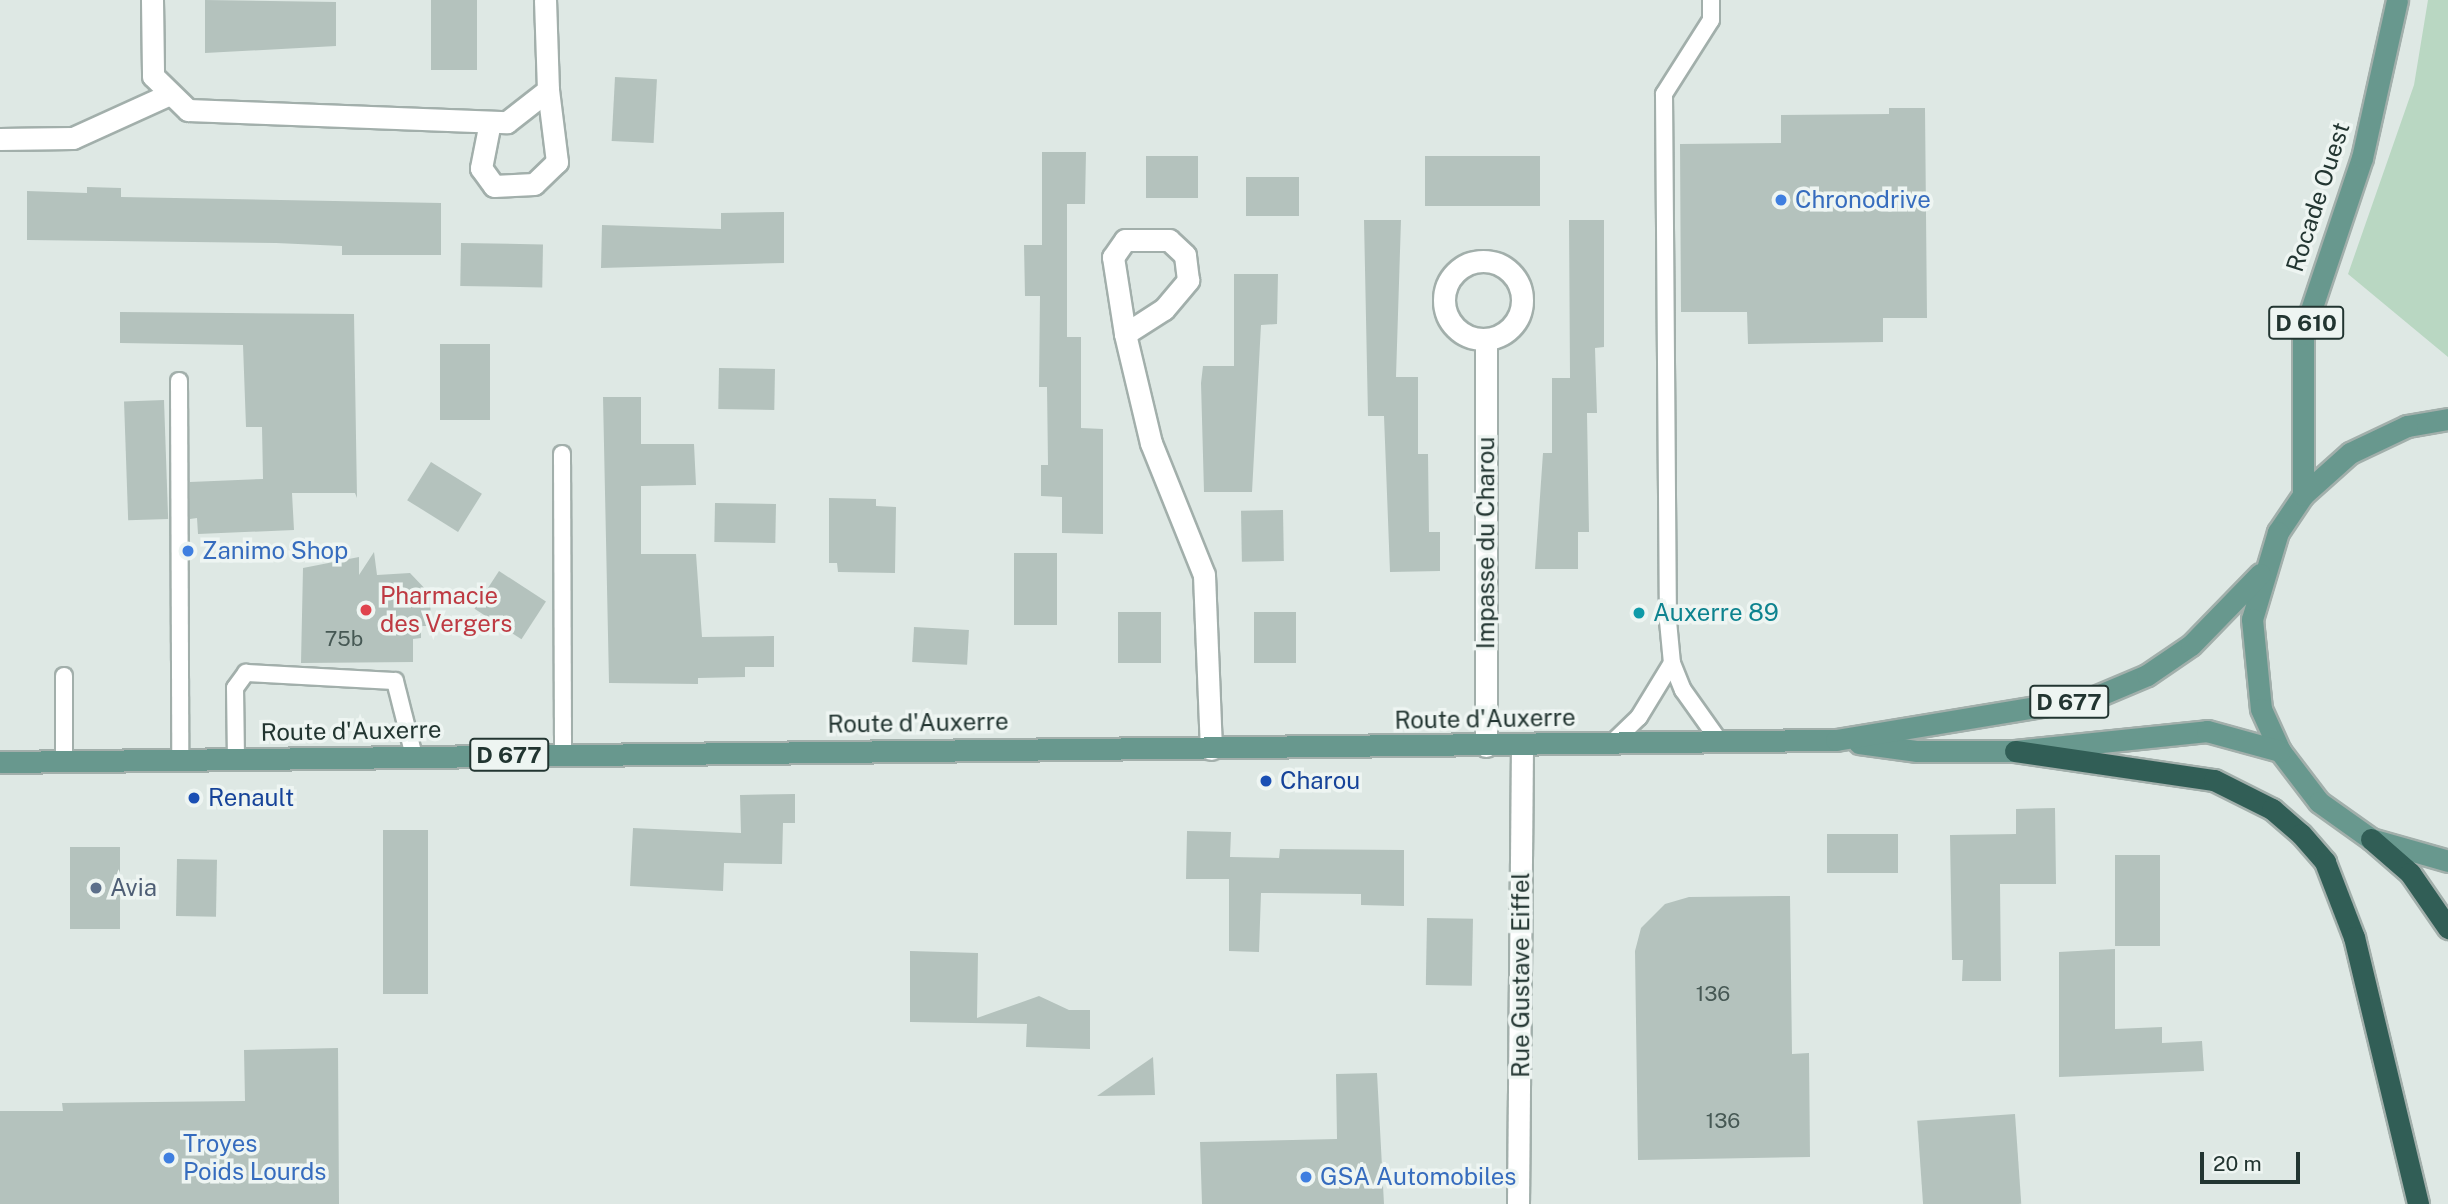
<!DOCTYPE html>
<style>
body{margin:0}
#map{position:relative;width:2448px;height:1204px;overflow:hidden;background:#dee8e4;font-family:"Public Sans",sans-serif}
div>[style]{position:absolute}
.green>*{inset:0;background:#b9d7c2}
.building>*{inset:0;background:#b4c2bd;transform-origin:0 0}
.roads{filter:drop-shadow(2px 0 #a2afab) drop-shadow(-2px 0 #a2afab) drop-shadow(0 2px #a2afab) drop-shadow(0 -2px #a2afab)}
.lane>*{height:16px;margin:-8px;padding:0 8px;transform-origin:8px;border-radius:8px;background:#fff}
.street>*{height:21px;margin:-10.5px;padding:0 10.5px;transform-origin:10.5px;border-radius:10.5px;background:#fff}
.street>.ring{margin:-10.5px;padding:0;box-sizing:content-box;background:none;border:21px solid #fff;border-radius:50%}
.primary>*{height:21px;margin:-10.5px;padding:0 10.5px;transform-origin:10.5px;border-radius:10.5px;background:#68988e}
.highway>*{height:21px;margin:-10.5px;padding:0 10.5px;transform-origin:10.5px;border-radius:10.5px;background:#315e56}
.dots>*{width:19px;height:19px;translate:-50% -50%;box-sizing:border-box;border:4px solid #eef5f2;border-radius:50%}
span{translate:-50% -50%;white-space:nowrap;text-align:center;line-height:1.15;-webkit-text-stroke:7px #eef5f2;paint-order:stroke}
.number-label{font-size:21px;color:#465854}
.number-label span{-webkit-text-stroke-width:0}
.shield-label span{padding:2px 5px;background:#eef5f2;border:2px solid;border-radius:5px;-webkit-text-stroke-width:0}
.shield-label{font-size:23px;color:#223531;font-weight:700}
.street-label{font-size:24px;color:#223531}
.shop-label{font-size:24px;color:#366cbe}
.left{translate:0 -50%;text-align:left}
.health-label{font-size:24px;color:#be3a42}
.culture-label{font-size:24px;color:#0d838f}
.transit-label{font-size:24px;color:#164399}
.service-label{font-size:24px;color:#4e5e75}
.scale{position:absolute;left:2200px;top:1152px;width:100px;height:32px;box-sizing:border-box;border:4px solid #223531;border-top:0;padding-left:9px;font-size:21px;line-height:24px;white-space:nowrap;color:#223531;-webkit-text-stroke:5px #eef5f2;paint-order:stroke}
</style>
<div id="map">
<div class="green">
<i style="clip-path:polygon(2428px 0,2448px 0,2448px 357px,2348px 274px,2414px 85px)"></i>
</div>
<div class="building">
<i style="clip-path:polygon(205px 0,336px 2px,336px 46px,205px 53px)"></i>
<i style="left:431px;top:0;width:46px;height:70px"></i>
<i style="left:615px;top:77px;width:42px;height:64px;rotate:3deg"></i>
<i style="clip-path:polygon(1889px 108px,1925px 108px,1927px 318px,1883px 318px,1883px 342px,1748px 344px,1747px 312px,1681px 312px,1680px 144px,1781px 143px,1781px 115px,1889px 114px)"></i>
<i style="clip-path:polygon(1042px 152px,1086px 152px,1085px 204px,1067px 204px,1067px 337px,1081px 337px,1081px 428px,1103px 429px,1103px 534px,1062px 533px,1062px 497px,1041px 496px,1041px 465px,1048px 465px,1047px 387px,1039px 387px,1040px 296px,1025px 296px,1024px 245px,1042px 245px)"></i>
<i style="left:1198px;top:156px;width:42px;height:52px;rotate:90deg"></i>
<i style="left:1425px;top:156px;width:115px;height:50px"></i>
<i style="left:1299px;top:177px;width:39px;height:53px;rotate:90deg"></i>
<i style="clip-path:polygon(87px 187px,121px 188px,121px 197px,441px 203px,441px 255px,342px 255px,342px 246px,276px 243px,27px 240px,27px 191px,87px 193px)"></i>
<i style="clip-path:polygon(784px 212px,784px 263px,601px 268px,602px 225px,721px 229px,721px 213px)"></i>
<i style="clip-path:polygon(1364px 220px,1401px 220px,1396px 377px,1418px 377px,1418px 454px,1428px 454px,1429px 532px,1440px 532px,1440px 571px,1390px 572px,1384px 416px,1368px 416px)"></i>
<i style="clip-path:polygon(1569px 220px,1604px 220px,1604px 347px,1595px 348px,1597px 413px,1587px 413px,1589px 532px,1578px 532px,1578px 569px,1535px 569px,1543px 453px,1552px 453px,1552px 378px,1570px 378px)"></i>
<i style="left:461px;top:243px;width:82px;height:43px;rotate:1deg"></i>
<i style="clip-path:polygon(1234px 274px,1278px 274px,1277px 324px,1261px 325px,1252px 492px,1204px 492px,1201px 383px,1203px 366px,1234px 366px)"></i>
<i style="clip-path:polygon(120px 312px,354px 314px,357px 498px,355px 493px,292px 493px,294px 530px,198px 534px,197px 518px,190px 519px,190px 482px,263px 479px,262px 427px,246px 427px,243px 345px,120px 343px)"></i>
<i style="left:440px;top:344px;width:50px;height:76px"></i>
<i style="left:719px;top:368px;width:56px;height:41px;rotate:1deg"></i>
<i style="clip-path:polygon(603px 397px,641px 397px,641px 444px,694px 444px,696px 485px,641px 486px,641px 554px,696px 554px,702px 637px,774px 636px,774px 667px,745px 667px,745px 677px,698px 678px,698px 684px,609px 683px)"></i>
<i style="left:164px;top:400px;width:119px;height:40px;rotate:88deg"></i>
<i style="left:431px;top:462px;width:60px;height:45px;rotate:32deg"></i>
<i style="clip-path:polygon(829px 498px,876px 499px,876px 506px,896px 507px,895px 573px,838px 572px,837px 563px,829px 563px)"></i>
<i style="left:715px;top:503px;width:61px;height:39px;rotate:1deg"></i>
<i style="left:1283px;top:510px;width:51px;height:42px;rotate:89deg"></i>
<i style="clip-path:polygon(374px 552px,377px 575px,410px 573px,430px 594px,431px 626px,421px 626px,421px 638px,413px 639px,413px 662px,301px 663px,303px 568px,359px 557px,359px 575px)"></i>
<i style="left:1014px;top:553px;width:43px;height:72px"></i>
<i style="left:499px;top:571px;width:56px;height:45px;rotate:33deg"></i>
<i style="left:1118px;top:612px;width:43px;height:51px"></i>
<i style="left:1254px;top:612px;width:42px;height:51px"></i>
<i style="left:914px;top:627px;width:55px;height:35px;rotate:3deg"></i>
<i style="clip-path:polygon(795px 794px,795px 823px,783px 823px,782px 864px,724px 863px,723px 891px,630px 886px,633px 828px,741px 833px,740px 795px)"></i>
<i style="clip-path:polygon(2055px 808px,2056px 884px,2000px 884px,2001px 981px,1962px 981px,1963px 960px,1952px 960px,1950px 835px,2016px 834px,2016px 809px)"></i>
<i style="left:383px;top:830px;width:45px;height:164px"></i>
<i style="clip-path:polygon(1187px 831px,1231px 832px,1230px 857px,1279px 858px,1280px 849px,1404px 850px,1404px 906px,1361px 905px,1361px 894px,1261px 893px,1259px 952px,1229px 951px,1229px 879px,1186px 879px)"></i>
<i style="left:1827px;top:834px;width:71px;height:39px"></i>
<i style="left:70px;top:847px;width:50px;height:82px"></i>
<i style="left:2160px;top:855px;width:91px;height:45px;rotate:90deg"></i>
<i style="left:177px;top:859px;width:40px;height:57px;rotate:1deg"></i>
<i style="clip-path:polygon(1790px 896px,1792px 1054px,1809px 1053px,1810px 1157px,1638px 1160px,1635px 951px,1641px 928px,1665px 904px,1689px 897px)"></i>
<i style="left:1427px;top:918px;width:46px;height:67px;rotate:1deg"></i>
<i style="clip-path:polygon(2115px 949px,2115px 1029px,2162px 1027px,2162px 1043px,2202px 1041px,2204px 1071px,2059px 1077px,2059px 952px)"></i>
<i style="clip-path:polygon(910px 951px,978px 953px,977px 1018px,1039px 996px,1069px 1010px,1090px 1010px,1090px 1049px,1026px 1047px,1027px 1024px,910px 1022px)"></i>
<i style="clip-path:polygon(338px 1048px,339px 1204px,0 1204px,0 1111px,63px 1111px,62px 1103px,245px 1101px,244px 1050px)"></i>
<i style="clip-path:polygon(1153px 1057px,1155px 1095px,1097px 1096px)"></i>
<i style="clip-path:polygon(1377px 1073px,1384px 1204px,1202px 1204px,1200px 1142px,1337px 1139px,1336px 1074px)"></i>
<i style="left:2015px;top:1114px;width:90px;height:98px;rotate:86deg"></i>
</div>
<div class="roads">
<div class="lane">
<i style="left:1711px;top:0;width:20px;rotate:90deg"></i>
<i style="left:1711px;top:20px;width:88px;rotate:122.4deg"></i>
<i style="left:1664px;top:94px;width:527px;rotate:89.57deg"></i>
<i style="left:1668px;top:621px;width:42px;rotate:84.6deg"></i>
<i style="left:1672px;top:663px;width:29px;rotate:68deg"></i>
<i style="left:1683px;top:690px;width:64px;rotate:54.6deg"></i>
<i style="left:179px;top:381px;width:379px;rotate:89.8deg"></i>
<i style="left:562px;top:454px;width:300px;rotate:89.8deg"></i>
<i style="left:64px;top:676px;width:85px;rotate:90deg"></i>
<i style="left:1611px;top:744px;width:39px;rotate:-44deg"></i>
<i style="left:1639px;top:717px;width:63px;rotate:-58.6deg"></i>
<i style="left:236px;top:759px;width:71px;rotate:-90.8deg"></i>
<i style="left:235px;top:688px;width:19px;rotate:-54deg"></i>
<i style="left:246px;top:673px;width:149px;rotate:3.1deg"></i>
<i style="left:395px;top:681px;width:77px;rotate:75.8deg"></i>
</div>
<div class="street">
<i style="left:152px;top:0;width:76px;rotate:89.2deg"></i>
<i style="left:153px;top:76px;width:49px;rotate:44.2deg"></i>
<i style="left:188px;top:110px;width:319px;rotate:2.2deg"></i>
<i style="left:507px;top:122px;width:52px;rotate:-38deg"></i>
<i style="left:548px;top:90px;width:90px;rotate:-91.9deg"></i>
<i style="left:490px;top:122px;width:47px;rotate:101.1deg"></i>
<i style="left:481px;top:168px;width:22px;rotate:54deg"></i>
<i style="left:494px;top:186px;width:40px;rotate:-2.9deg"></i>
<i style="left:534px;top:184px;width:32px;rotate:-44deg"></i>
<i style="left:557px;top:162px;width:73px;rotate:-97.1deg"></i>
<i style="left:0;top:139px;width:73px;rotate:-0.8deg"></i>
<i style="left:73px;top:138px;width:104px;rotate:-24.4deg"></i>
<i class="ring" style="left:1444px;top:261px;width:57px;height:57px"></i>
<i style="left:1125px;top:334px;width:46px;rotate:-32.7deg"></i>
<i style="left:1164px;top:309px;width:38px;rotate:-50deg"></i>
<i style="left:1188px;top:280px;width:25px;rotate:-97deg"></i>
<i style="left:1185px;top:255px;width:22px;rotate:-137deg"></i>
<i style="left:1169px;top:240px;width:44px;rotate:180deg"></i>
<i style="left:1125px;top:240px;width:21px;rotate:125deg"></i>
<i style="left:1113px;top:257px;width:78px;rotate:81.1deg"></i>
<i style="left:1125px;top:334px;width:112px;rotate:76.6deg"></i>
<i style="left:1151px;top:443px;width:142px;rotate:68.1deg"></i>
<i style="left:1204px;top:575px;width:174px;rotate:87.7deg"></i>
<i style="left:1486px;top:340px;width:406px;rotate:90deg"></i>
<i style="left:1518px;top:1204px;width:459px;rotate:-89.5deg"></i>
</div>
<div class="primary">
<i style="left:2448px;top:419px;width:42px;rotate:170.3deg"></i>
<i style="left:2407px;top:426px;width:63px;rotate:154.7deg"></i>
<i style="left:2350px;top:453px;width:63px;rotate:138.2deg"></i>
<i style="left:2303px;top:495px;width:45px;rotate:124deg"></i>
<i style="left:2278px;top:532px;width:91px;rotate:106.6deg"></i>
<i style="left:2252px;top:619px;width:90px;rotate:84.3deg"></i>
<i style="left:2261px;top:709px;width:46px;rotate:65.7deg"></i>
<i style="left:2280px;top:751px;width:64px;rotate:52.6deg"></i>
<i style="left:2319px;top:802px;width:64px;rotate:35.4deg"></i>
<i style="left:2371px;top:839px;width:80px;rotate:15.9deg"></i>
<i style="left:2303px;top:495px;width:161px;rotate:-90deg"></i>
<i style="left:2303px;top:334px;width:186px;rotate:-71.5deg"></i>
<i style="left:2362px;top:158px;width:162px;rotate:-77.5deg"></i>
<i style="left:1859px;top:743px;width:59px;rotate:7.9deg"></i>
<i style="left:1917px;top:751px;width:98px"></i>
<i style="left:2015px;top:751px;width:193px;rotate:-5.9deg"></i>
<i style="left:2207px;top:731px;width:76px;rotate:15.3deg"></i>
<i style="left:0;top:762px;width:1836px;rotate:-0.69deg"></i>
<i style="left:1836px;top:740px;width:263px;rotate:-9.4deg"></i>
<i style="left:2095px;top:697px;width:56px;rotate:-22.9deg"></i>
<i style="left:2147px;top:675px;width:53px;rotate:-34.3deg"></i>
<i style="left:2191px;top:645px;width:99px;rotate:-45.8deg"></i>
</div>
<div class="highway">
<i style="left:2015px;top:751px;width:201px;rotate:8.3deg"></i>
<i style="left:2214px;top:780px;width:65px;rotate:26.6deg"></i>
<i style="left:2272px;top:809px;width:38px;rotate:41deg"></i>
<i style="left:2301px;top:834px;width:37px;rotate:49deg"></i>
<i style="left:2325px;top:862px;width:80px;rotate:68.9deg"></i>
<i style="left:2354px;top:937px;width:275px;rotate:76.5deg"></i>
<i style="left:2371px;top:839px;width:52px;rotate:41.1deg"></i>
<i style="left:2410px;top:873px;width:67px;rotate:55.4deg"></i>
</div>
</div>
<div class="dots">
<i style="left:1781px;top:200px;background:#3f7fe0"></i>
<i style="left:188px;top:551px;background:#3f7fe0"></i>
<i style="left:366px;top:610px;background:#e0444e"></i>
<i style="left:1639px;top:613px;background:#0f9aa8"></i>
<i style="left:1266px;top:781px;background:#1a4fb4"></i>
<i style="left:194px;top:798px;background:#1a4fb4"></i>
<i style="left:96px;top:888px;background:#5c6f8a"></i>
<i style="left:169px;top:1158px;background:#3f7fe0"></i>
<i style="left:1306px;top:1177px;background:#3f7fe0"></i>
</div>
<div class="number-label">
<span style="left:344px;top:639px">75b</span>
<span style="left:1713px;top:994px">136</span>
<span style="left:1723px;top:1121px">136</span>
</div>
<div class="shield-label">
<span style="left:2306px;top:323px">D 610</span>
<span style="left:2069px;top:702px">D 677</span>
<span style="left:509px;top:755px">D 677</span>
</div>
<div class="street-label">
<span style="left:2318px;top:197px;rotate:-72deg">Rocade Ouest</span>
<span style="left:1486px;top:543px;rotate:-90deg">Impasse du Charou</span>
<span style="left:1485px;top:719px;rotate:-1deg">Route d'Auxerre</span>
<span style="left:918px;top:723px;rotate:-1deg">Route d'Auxerre</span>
<span style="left:351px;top:731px;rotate:-1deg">Route d'Auxerre</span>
<span style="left:1521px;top:975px;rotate:-90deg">Rue Gustave Eiffel</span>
</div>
<div class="shop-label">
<span class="left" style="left:1795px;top:200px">Chronodrive</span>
<span class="left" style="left:202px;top:551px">Zanimo Shop</span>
<span class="left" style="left:183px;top:1158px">Troyes<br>Poids Lourds</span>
<span class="left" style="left:1320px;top:1177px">GSA Automobiles</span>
</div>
<div class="health-label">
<span class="left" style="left:380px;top:610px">Pharmacie<br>des Vergers</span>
</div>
<div class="culture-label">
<span class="left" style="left:1653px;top:613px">Auxerre 89</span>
</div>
<div class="transit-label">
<span class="left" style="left:1280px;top:781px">Charou</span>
<span class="left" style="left:208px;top:798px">Renault</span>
</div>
<div class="service-label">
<span class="left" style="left:110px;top:888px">Avia</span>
</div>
<div class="scale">20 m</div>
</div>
